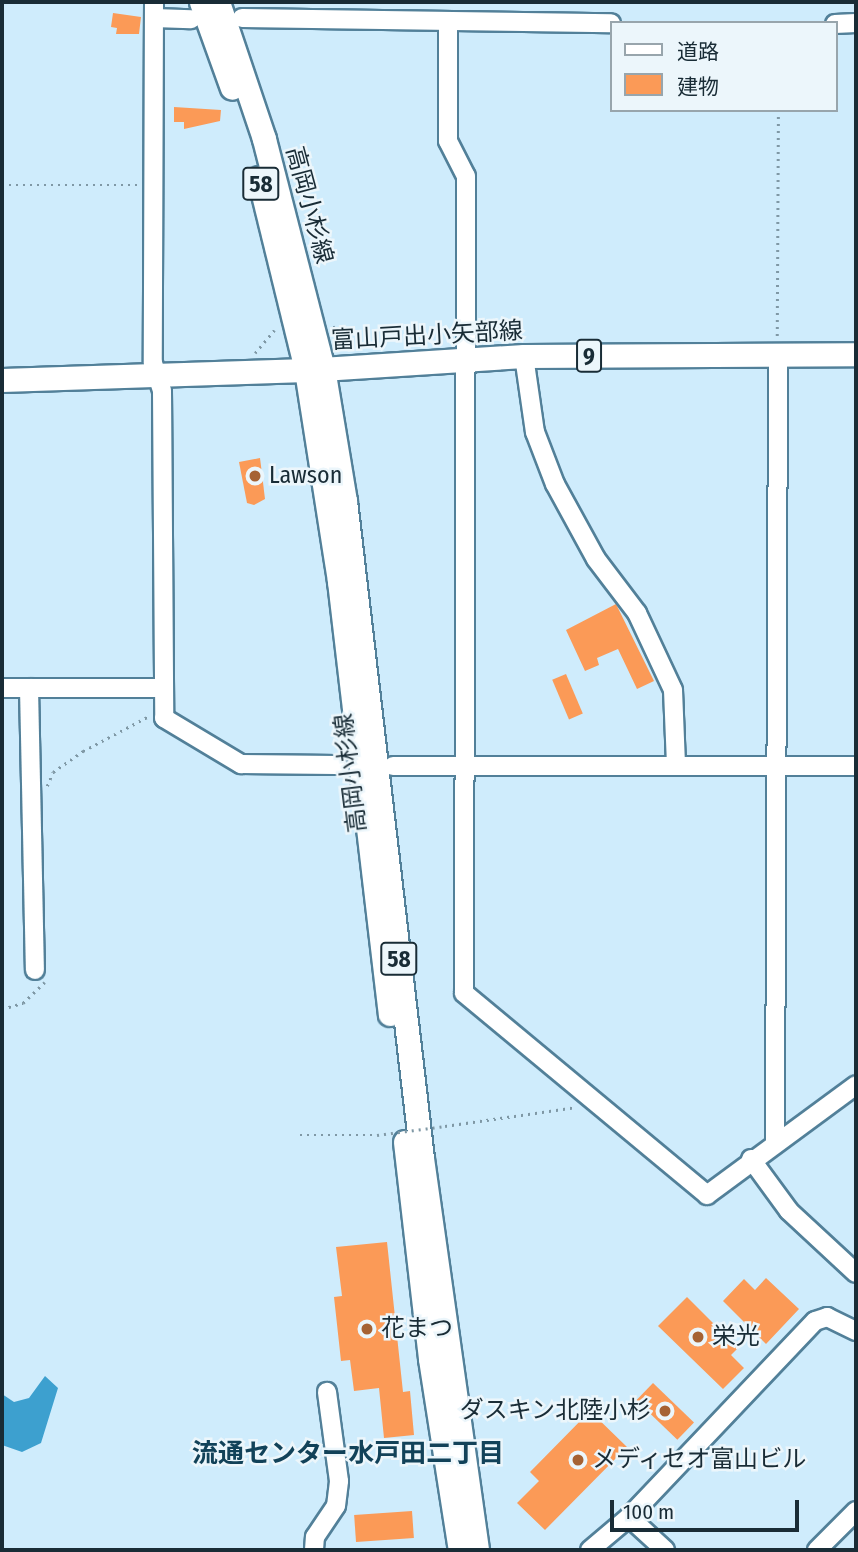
<!DOCTYPE html>
<meta charset="utf-8">
<style>
body{margin:0}
#map{position:relative;width:858px;height:1552px;overflow:hidden;background:#cfecfc;font-family:"Fira Sans Condensed","Noto Sans JP",sans-serif}
div>[style]{position:absolute}
.water>*{inset:0;background:#3da0cf}
.building>*{inset:0;background:#fb9a57;transform-origin:0 0}
.path>*{height:2.5px;margin-top:-1.25px;transform-origin:0;background:repeating-linear-gradient(90deg,#7f98a5 0 2px,transparent 0 7px)}
.roads{filter:drop-shadow(2px 0 #528099) drop-shadow(-2px 0 #528099) drop-shadow(0 2px #528099) drop-shadow(0 -2px #528099)}
.minor>*{height:18px;margin:-9px;padding:0 9px;transform-origin:9px;border-radius:9px;background:#fff}
.major>*{height:23px;margin:-11.5px;padding:0 11.5px;transform-origin:11.5px;border-radius:11.5px;background:#fff}
.path-bridge>*{height:2.5px;margin-top:-1.25px;transform-origin:0;background:repeating-linear-gradient(90deg,#7f98a5 0 2px,transparent 0 7px)}
.dots>*{width:19px;height:19px;translate:-50% -50%;box-sizing:border-box;border:4px solid #ecf6fb;border-radius:50%}
span{translate:-50% -50%;white-space:nowrap;text-align:center;line-height:1.15;-webkit-text-stroke:5px #ecf6fb;paint-order:stroke}
.shield-label span{padding:2px 5px;background:#ecf6fb;border:2px solid;border-radius:5px;-webkit-text-stroke-width:0}
.shield-label{font-size:23px;color:#192c36;font-weight:700}
.street-label{font-size:24px;color:#192c36}
.poi-label{font-size:24px;color:#192c36}
.left{translate:0 -50%;text-align:left}
.right{translate:-100% -50%;text-align:right}
.neighbourhood-label{font-size:26px;color:#124259;font-weight:700}
.frame{position:absolute;inset:0;border:4px solid #192c36;pointer-events:none}
.legend{position:absolute;left:610px;top:21px;width:228px;height:91px;box-sizing:border-box;background:#ecf6fb;border:2px solid #98a5ac;margin:0;padding:9px 12px;list-style:none;font-size:21px;color:#192c36}
.legend li{display:flex;align-items:center;gap:14px;height:35px}
.legend b{width:35px;border:2px solid #98a5ac}
.scale{position:absolute;left:610px;top:1500px;width:189px;height:32px;box-sizing:border-box;border:4px solid #192c36;border-top:0;padding-left:9px;font-size:21px;line-height:24px;white-space:nowrap;color:#192c36;-webkit-text-stroke:5px #ecf6fb;paint-order:stroke}
</style>
<div id="map">
<div class="water">
<i style="clip-path:polygon(45px 1376px,58px 1388px,41px 1443px,22px 1452px,2px 1445px,2px 1394px,14px 1402px,29px 1398px)"></i>
</div>
<div class="building">
<i style="clip-path:polygon(113px 13px,141px 17px,139px 34px,116px 34px,117px 28px,111px 27px)"></i>
<i style="clip-path:polygon(174px 107px,221px 110px,220px 121px,184px 129px,184px 122px,174px 122px)"></i>
<i style="clip-path:polygon(260px 458px,265px 499px,254px 505px,247px 503px,239px 462px)"></i>
<i style="clip-path:polygon(616px 604px,654px 681px,637px 689px,618px 649px,597px 658px,599px 665px,585px 671px,566px 630px)"></i>
<i style="left:566px;top:674px;width:43px;height:15px;rotate:67deg"></i>
<i style="clip-path:polygon(387px 1242px,403px 1392px,410px 1391px,414px 1435px,384px 1438px,379px 1388px,354px 1391px,350px 1360px,341px 1361px,334px 1297px,342px 1296px,336px 1247px)"></i>
<i style="clip-path:polygon(766px 1278px,799px 1309px,766px 1344px,723px 1301px,744px 1279px,755px 1290px)"></i>
<i style="clip-path:polygon(687px 1297px,738px 1348px,731px 1355px,744px 1368px,723px 1389px,658px 1326px)"></i>
<i style="left:653px;top:1383px;width:57px;height:24px;rotate:44deg"></i>
<i style="clip-path:polygon(590px 1411px,627px 1447px,545px 1530px,517px 1503px,539px 1481px,530px 1472px)"></i>
<i style="left:412px;top:1511px;width:27px;height:58px;rotate:86deg"></i>
</div>
<div class="path">
<i style="left:2px;top:185px;width:138px"></i>
<i style="left:333px;top:326px;width:28px;rotate:48deg"></i>
<i style="left:777px;top:336px;width:226px;rotate:-89.7deg"></i>
<i style="left:255px;top:353px;width:30px;rotate:-50deg"></i>
<i style="left:47px;top:786px;width:15px;rotate:-67deg"></i>
<i style="left:53px;top:772px;width:37px;rotate:-35deg"></i>
<i style="left:83px;top:751px;width:75px;rotate:-27.9deg"></i>
<i style="left:2px;top:1009px;width:22px;rotate:-16deg"></i>
<i style="left:23px;top:1003px;width:30px;rotate:-44deg"></i>
<i style="left:445px;top:1126px;width:133px;rotate:-8.2deg"></i>
<i style="left:300px;top:1135px;width:77px"></i>
</div>
<div class="roads">
<div class="minor">
<i style="left:154px;top:2px;width:361px;rotate:90.2deg"></i>
<i style="left:153px;top:363px;width:29px;rotate:72deg"></i>
<i style="left:162px;top:391px;width:327px;rotate:89.6deg"></i>
<i style="left:164px;top:718px;width:90px;rotate:30.9deg"></i>
<i style="left:241px;top:764px;width:95px;rotate:0.6deg"></i>
<i style="left:154px;top:18px;width:37px;rotate:2deg"></i>
<i style="left:242px;top:18px;width:369px;rotate:0.8deg"></i>
<i style="left:448px;top:22px;width:119px;rotate:90deg"></i>
<i style="left:448px;top:141px;width:39px;rotate:63deg"></i>
<i style="left:466px;top:176px;width:817px;rotate:90.14deg"></i>
<i style="left:464px;top:993px;width:316px;rotate:39.7deg"></i>
<i style="left:707px;top:1195px;width:185px;rotate:-36.4deg"></i>
<i style="left:835px;top:24px;width:21px;rotate:-3deg"></i>
<i style="left:524px;top:356px;width:77px;rotate:81.8deg"></i>
<i style="left:535px;top:432px;width:56px;rotate:69deg"></i>
<i style="left:555px;top:484px;width:85px;rotate:61.3deg"></i>
<i style="left:596px;top:559px;width:68px;rotate:52.8deg"></i>
<i style="left:637px;top:613px;width:85px;rotate:64.9deg"></i>
<i style="left:673px;top:690px;width:74px;rotate:87.7deg"></i>
<i style="left:2px;top:688px;width:159px"></i>
<i style="left:29px;top:688px;width:282px;rotate:88.8deg"></i>
<i style="left:393px;top:766px;width:463px"></i>
<i style="left:775px;top:1142px;width:789px;rotate:-89.78deg"></i>
<i style="left:751px;top:1159px;width:64px;rotate:53.8deg"></i>
<i style="left:789px;top:1211px;width:91px;rotate:42.8deg"></i>
<i style="left:629px;top:1517px;width:49px;rotate:42.5deg"></i>
<i style="left:314px;top:1550px;width:13px;rotate:-86deg"></i>
<i style="left:315px;top:1537px;width:37px;rotate:-56deg"></i>
<i style="left:336px;top:1506px;width:25px;rotate:-83deg"></i>
<i style="left:339px;top:1481px;width:90px;rotate:-97.7deg"></i>
<i style="left:590px;top:1550px;width:51px;rotate:-40.2deg"></i>
<i style="left:629px;top:1517px;width:270px;rotate:-46.5deg"></i>
<i style="left:815px;top:1321px;width:13px;rotate:-18deg"></i>
<i style="left:827px;top:1317px;width:32px;rotate:26deg"></i>
<i style="left:817px;top:1550px;width:55px;rotate:-45deg"></i>
</div>
<div class="major">
<i style="left:201px;top:2px;width:91px;rotate:70.2deg"></i>
<i style="left:218px;top:2px;width:145px;rotate:71.4deg"></i>
<i style="left:264px;top:139px;width:236px;rotate:75.6deg"></i>
<i style="left:323px;top:368px;width:135px;rotate:80.6deg"></i>
<i style="left:345px;top:501px;width:661px;rotate:83.32deg"></i>
<i style="left:422px;top:1158px;width:396px;rotate:82deg"></i>
<i style="left:259px;top:178px;width:198px;rotate:76.2deg"></i>
<i style="left:306px;top:370px;width:214px;rotate:81.1deg"></i>
<i style="left:339px;top:581px;width:436px;rotate:83.3deg"></i>
<i style="left:2px;top:380px;width:304px;rotate:-1.9deg"></i>
<i style="left:306px;top:370px;width:218px;rotate:-3.7deg"></i>
<i style="left:524px;top:356px;width:332px;rotate:-0.3deg"></i>
<i style="left:405px;top:1142px;width:218px;rotate:83.4deg"></i>
<i style="left:430px;top:1359px;width:193px;rotate:81.1deg"></i>
</div>
</div>
<div class="path-bridge">
<i style="left:377px;top:1135px;width:69px;rotate:-7.5deg"></i>
</div>
<div class="dots">
<i style="left:255px;top:476px;background:#a66233"></i>
<i style="left:367px;top:1329px;background:#a66233"></i>
<i style="left:698px;top:1337px;background:#a66233"></i>
<i style="left:665px;top:1411px;background:#a66233"></i>
<i style="left:578px;top:1460px;background:#a66233"></i>
</div>
<div class="shield-label">
<span style="left:261px;top:184px">58</span>
<span style="left:589px;top:356px">9</span>
<span style="left:399px;top:959px">58</span>
</div>
<div class="street-label">
<span style="left:309px;top:205px;rotate:75deg">高岡小杉線</span>
<span style="left:427px;top:336px;rotate:-3deg">富山戸出小矢部線</span>
<span style="left:351px;top:773px;rotate:-97deg">高岡小杉線</span>
</div>
<div class="poi-label">
<span class="left" style="left:269px;top:476px">Lawson</span>
<span class="left" style="left:381px;top:1329px">花まつ</span>
<span class="left" style="left:712px;top:1337px">栄光</span>
<span class="right" style="left:651px;top:1411px">ダスキン北陸小杉</span>
<span class="left" style="left:592px;top:1460px">メディセオ富山ビル</span>
</div>
<div class="neighbourhood-label">
<span style="left:348px;top:1454px">流通センター水戸田二丁目</span>
</div>
<div class="frame"></div>
<ul class="legend">
<li><b style="height:9px;background:#fff"></b>道路</li>
<li><b style="height:19px;background:#fb9a57"></b>建物</li>
</ul>
<div class="scale">100 m</div>
</div>
